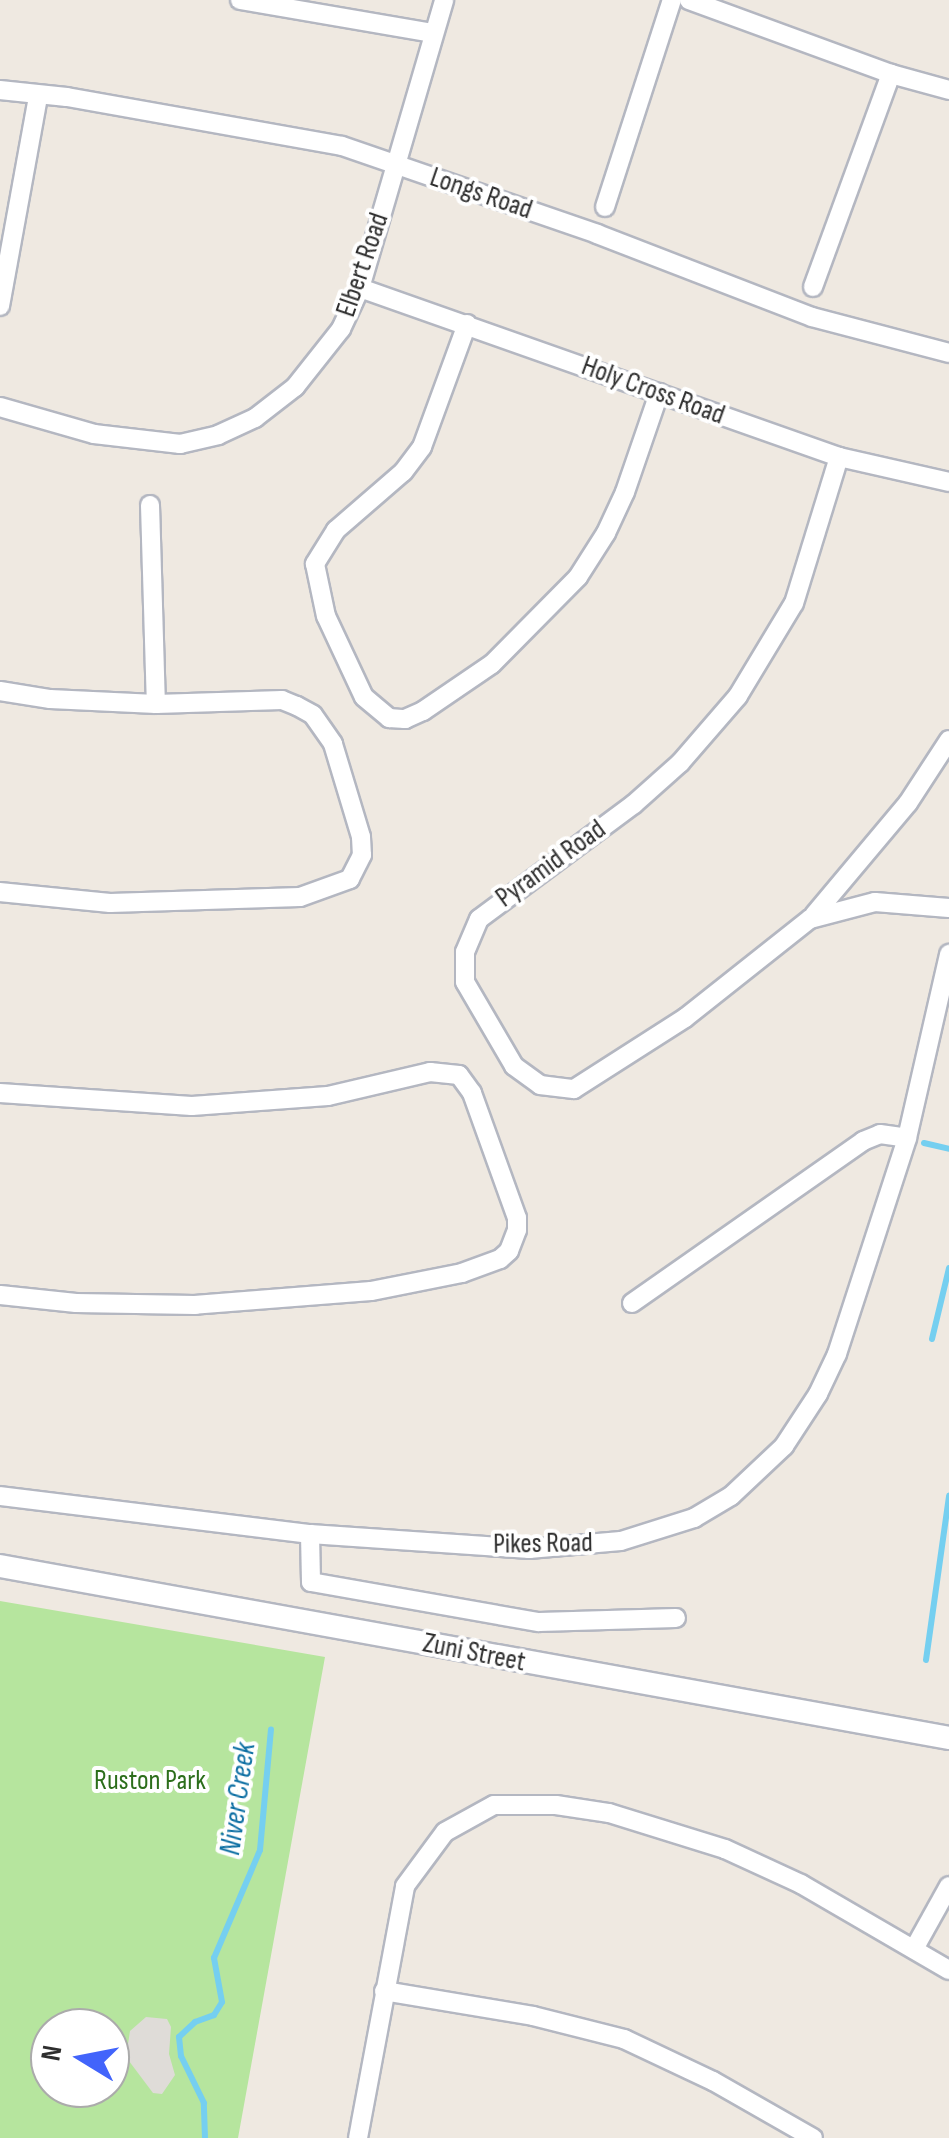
<!DOCTYPE html>
<style>
body{margin:0}
#map{position:relative;width:949px;height:2138px;overflow:hidden;background:#efe9e1;font-family:"Sofia Sans Condensed",sans-serif}
div>[style]{position:absolute}
.green>*{inset:0;background:#b6e59e}
.plaza>*{inset:0;background:#dfdcd8}
.stream>*{height:6px;margin:-3px;padding:0 3px;transform-origin:3px;border-radius:3px;background:#75cff0}
.roads{filter:drop-shadow(2px 0 #b4b7c1) drop-shadow(-2px 0 #b4b7c1) drop-shadow(0 2px #b4b7c1) drop-shadow(0 -2px #b4b7c1)}
.minor>*{height:18px;margin:-9px;padding:0 9px;transform-origin:9px;border-radius:9px;background:#fff}
.tertiary>*{height:22px;margin:-11px;padding:0 11px;transform-origin:11px;border-radius:11px;background:#fff}
span{translate:-50% -50%;white-space:nowrap;text-align:center;line-height:1.15;-webkit-text-stroke:8px #fff;paint-order:stroke}
.street-label{font-size:28px;color:#2e2e2e}
.park-label{font-size:28px;color:#2c6e1b}
.water-label{font-size:30px;color:#0d6fa3;font-style:italic}
.north{position:absolute;left:30px;top:2008px;width:100px;height:100px;box-sizing:border-box;background:#fff;border:2px solid #ababab;border-radius:50%;rotate:280deg;font-size:28px;font-weight:700;line-height:40px;text-align:center;color:#2e2e2e}
.north::after{content:'';display:block;margin:auto;width:35px;height:45px;background:#4264fb;clip-path:polygon(50% 0,100% 100%,50% 72%,0 100%)}
</style>
<div id="map">
<div class="green">
<i style="clip-path:polygon(evenodd,0 1601px,325px 1657px,238px 2138px,0 2138px,0 1601px,50px 2028px,110px 2028px,110px 2088px,50px 2088px,50px 2028px)"></i>
</div>
<div class="plaza">
<i style="clip-path:polygon(146px 2017px,167px 2019px,171px 2027px,169px 2054px,175px 2075px,162px 2094px,153px 2093px,126px 2057px,130px 2031px)"></i>
</div>
<div class="stream">
<i style="left:924px;top:1143px;width:26px;rotate:13deg"></i>
<i style="left:932px;top:1339px;width:73px;rotate:-76.5deg"></i>
<i style="left:926px;top:1660px;width:166px;rotate:-82deg"></i>
<i style="left:205px;top:2138px;width:35px;rotate:-92deg"></i>
<i style="left:204px;top:2103px;width:52px;rotate:-116.1deg"></i>
<i style="left:181px;top:2056px;width:19px;rotate:-96deg"></i>
<i style="left:179px;top:2037px;width:22px;rotate:-43deg"></i>
<i style="left:195px;top:2022px;width:20px;rotate:-20deg"></i>
<i style="left:214px;top:2015px;width:15px;rotate:-58deg"></i>
<i style="left:222px;top:2002px;width:45px;rotate:-100.3deg"></i>
<i style="left:214px;top:1958px;width:117px;rotate:-66.9deg"></i>
<i style="left:260px;top:1850px;width:121px;rotate:-84.8deg"></i>
</div>
<div class="roads">
<div class="minor">
<i style="left:240px;top:0;width:196px;rotate:9.7deg"></i>
<i style="left:689px;top:0;width:215px;rotate:20.1deg"></i>
<i style="left:891px;top:74px;width:60px;rotate:15.4deg"></i>
<i style="left:0;top:90px;width:67px;rotate:6deg"></i>
<i style="left:67px;top:97px;width:279px;rotate:10.1deg"></i>
<i style="left:342px;top:146px;width:270px;rotate:19deg"></i>
<i style="left:597px;top:234px;width:230px;rotate:21.1deg"></i>
<i style="left:812px;top:317px;width:142px;rotate:14.7deg"></i>
<i style="left:605px;top:207px;width:218px;rotate:-72.1deg"></i>
<i style="left:813px;top:287px;width:227px;rotate:-69.9deg"></i>
<i style="left:360px;top:288px;width:508px;rotate:19.43deg"></i>
<i style="left:839px;top:457px;width:113px;rotate:12.8deg"></i>
<i style="left:0;top:306px;width:212px;rotate:-79.7deg"></i>
<i style="left:467px;top:324px;width:131px;rotate:110.1deg"></i>
<i style="left:422px;top:447px;width:31px;rotate:127deg"></i>
<i style="left:403px;top:472px;width:89px;rotate:139.1deg"></i>
<i style="left:336px;top:530px;width:40px;rotate:122deg"></i>
<i style="left:315px;top:564px;width:53px;rotate:78.1deg"></i>
<i style="left:326px;top:616px;width:89px;rotate:64.9deg"></i>
<i style="left:364px;top:697px;width:33px;rotate:40deg"></i>
<i style="left:389px;top:718px;width:16px;rotate:4deg"></i>
<i style="left:405px;top:719px;width:20px;rotate:-24deg"></i>
<i style="left:423px;top:711px;width:83px;rotate:-34.3deg"></i>
<i style="left:492px;top:664px;width:122px;rotate:-45.3deg"></i>
<i style="left:578px;top:577px;width:52px;rotate:-57.5deg"></i>
<i style="left:606px;top:533px;width:45px;rotate:-65.1deg"></i>
<i style="left:625px;top:492px;width:105px;rotate:-71deg"></i>
<i style="left:0;top:407px;width:98px;rotate:16deg"></i>
<i style="left:94px;top:434px;width:87px;rotate:6.6deg"></i>
<i style="left:180px;top:444px;width:39px;rotate:-13deg"></i>
<i style="left:218px;top:435px;width:41px;rotate:-24.7deg"></i>
<i style="left:255px;top:418px;width:51px;rotate:-37.8deg"></i>
<i style="left:295px;top:387px;width:74px;rotate:-51.6deg"></i>
<i style="left:341px;top:329px;width:45px;rotate:-65.1deg"></i>
<i style="left:360px;top:288px;width:300px;rotate:-73.7deg"></i>
<i style="left:839px;top:457px;width:153px;rotate:107.1deg"></i>
<i style="left:794px;top:603px;width:109px;rotate:121.1deg"></i>
<i style="left:738px;top:696px;width:89px;rotate:130.9deg"></i>
<i style="left:680px;top:763px;width:62px;rotate:138.3deg"></i>
<i style="left:634px;top:804px;width:193px;rotate:143.4deg"></i>
<i style="left:479px;top:919px;width:36px;rotate:113deg"></i>
<i style="left:465px;top:952px;width:30px;rotate:90deg"></i>
<i style="left:465px;top:982px;width:97px;rotate:59.7deg"></i>
<i style="left:514px;top:1066px;width:32px;rotate:36deg"></i>
<i style="left:540px;top:1085px;width:34px;rotate:7deg"></i>
<i style="left:574px;top:1089px;width:132px;rotate:-32.6deg"></i>
<i style="left:685px;top:1018px;width:159px;rotate:-38.4deg"></i>
<i style="left:810px;top:919px;width:67px;rotate:-14.7deg"></i>
<i style="left:875px;top:902px;width:74px;rotate:4.6deg"></i>
<i style="left:150px;top:505px;width:199px;rotate:88.3deg"></i>
<i style="left:0;top:691px;width:51px;rotate:9.1deg"></i>
<i style="left:50px;top:699px;width:106px;rotate:2.7deg"></i>
<i style="left:156px;top:704px;width:126px;rotate:-1.8deg"></i>
<i style="left:282px;top:700px;width:16px;rotate:22deg"></i>
<i style="left:297px;top:706px;width:18px;rotate:29deg"></i>
<i style="left:313px;top:715px;width:35px;rotate:55deg"></i>
<i style="left:333px;top:744px;width:97px;rotate:73.2deg"></i>
<i style="left:361px;top:837px;width:18px;rotate:87deg"></i>
<i style="left:362px;top:855px;width:27px;rotate:117deg"></i>
<i style="left:350px;top:879px;width:53px;rotate:160.2deg"></i>
<i style="left:300px;top:897px;width:190px;rotate:178.2deg"></i>
<i style="left:110px;top:903px;width:111px;rotate:-174.3deg"></i>
<i style="left:814px;top:915px;width:146px;rotate:-50deg"></i>
<i style="left:908px;top:803px;width:75px;rotate:-56.9deg"></i>
<i style="left:0;top:1093px;width:192px;rotate:3.9deg"></i>
<i style="left:192px;top:1106px;width:136px;rotate:-4.2deg"></i>
<i style="left:328px;top:1096px;width:105px;rotate:-13.2deg"></i>
<i style="left:430px;top:1072px;width:29px;rotate:6deg"></i>
<i style="left:459px;top:1075px;width:22px;rotate:54deg"></i>
<i style="left:472px;top:1093px;width:133px;rotate:70.2deg"></i>
<i style="left:517px;top:1218px;width:12px;rotate:90deg"></i>
<i style="left:517px;top:1230px;width:22px;rotate:111deg"></i>
<i style="left:509px;top:1251px;width:12px;rotate:138deg"></i>
<i style="left:500px;top:1259px;width:40px;rotate:159.8deg"></i>
<i style="left:462px;top:1273px;width:93px;rotate:168.8deg"></i>
<i style="left:371px;top:1291px;width:177px;rotate:175.5deg"></i>
<i style="left:195px;top:1305px;width:119px;rotate:-179deg"></i>
<i style="left:76px;top:1303px;width:76px;rotate:-174deg"></i>
<i style="left:632px;top:1303px;width:282px;rotate:-35deg"></i>
<i style="left:863px;top:1141px;width:18px;rotate:-22deg"></i>
<i style="left:880px;top:1134px;width:27px;rotate:8deg"></i>
<i style="left:0;top:1496px;width:312px;rotate:7deg"></i>
<i style="left:310px;top:1534px;width:220px;rotate:3.9deg"></i>
<i style="left:529px;top:1549px;width:92px;rotate:-5deg"></i>
<i style="left:621px;top:1541px;width:77px;rotate:-17.5deg"></i>
<i style="left:694px;top:1518px;width:43px;rotate:-30.7deg"></i>
<i style="left:731px;top:1496px;width:73px;rotate:-43.3deg"></i>
<i style="left:784px;top:1446px;width:62px;rotate:-56.8deg"></i>
<i style="left:818px;top:1394px;width:44px;rotate:-64.6deg"></i>
<i style="left:837px;top:1354px;width:227px;rotate:-72deg"></i>
<i style="left:907px;top:1138px;width:189px;rotate:-77.1deg"></i>
<i style="left:310px;top:1534px;width:48px;rotate:88.8deg"></i>
<i style="left:311px;top:1582px;width:231px;rotate:10deg"></i>
<i style="left:539px;top:1622px;width:137px;rotate:-1.7deg"></i>
<i style="left:914px;top:1949px;width:72px;rotate:-60.9deg"></i>
<i style="left:384px;top:1991px;width:151px;rotate:9.5deg"></i>
<i style="left:533px;top:2016px;width:94px;rotate:14.2deg"></i>
<i style="left:624px;top:2039px;width:98px;rotate:25.3deg"></i>
<i style="left:713px;top:2081px;width:115px;rotate:29.7deg"></i>
<i style="left:358px;top:2138px;width:256px;rotate:-79.4deg"></i>
<i style="left:405px;top:1886px;width:67px;rotate:-53.5deg"></i>
<i style="left:445px;top:1832px;width:56px;rotate:-28.9deg"></i>
<i style="left:494px;top:1805px;width:62px"></i>
<i style="left:556px;top:1805px;width:54px;rotate:8.6deg"></i>
<i style="left:609px;top:1813px;width:121px;rotate:17.2deg"></i>
<i style="left:725px;top:1849px;width:84px;rotate:24.7deg"></i>
<i style="left:801px;top:1884px;width:171px;rotate:30.2deg"></i>
</div>
<div class="tertiary">
<i style="left:0;top:1566px;width:964px;rotate:10.27deg"></i>
</div>
</div>
<div class="street-label">
<span style="left:481px;top:194px;rotate:19deg">Longs Road</span>
<span style="left:363px;top:265px;rotate:-71deg">Elbert Road</span>
<span style="left:653px;top:391px;rotate:20deg">Holy Cross Road</span>
<span style="left:551px;top:864px;rotate:-36deg">Pyramid Road</span>
<span style="left:543px;top:1544px;rotate:-1deg">Pikes Road</span>
<span style="left:474px;top:1653px;rotate:11deg">Zuni Street</span>
</div>
<div class="park-label">
<span style="left:150px;top:1781px">Ruston Park</span>
</div>
<div class="water-label">
<span style="left:238px;top:1799px;rotate:-82deg">Niver Creek</span>
</div>
<div class="north">N</div>
</div>
